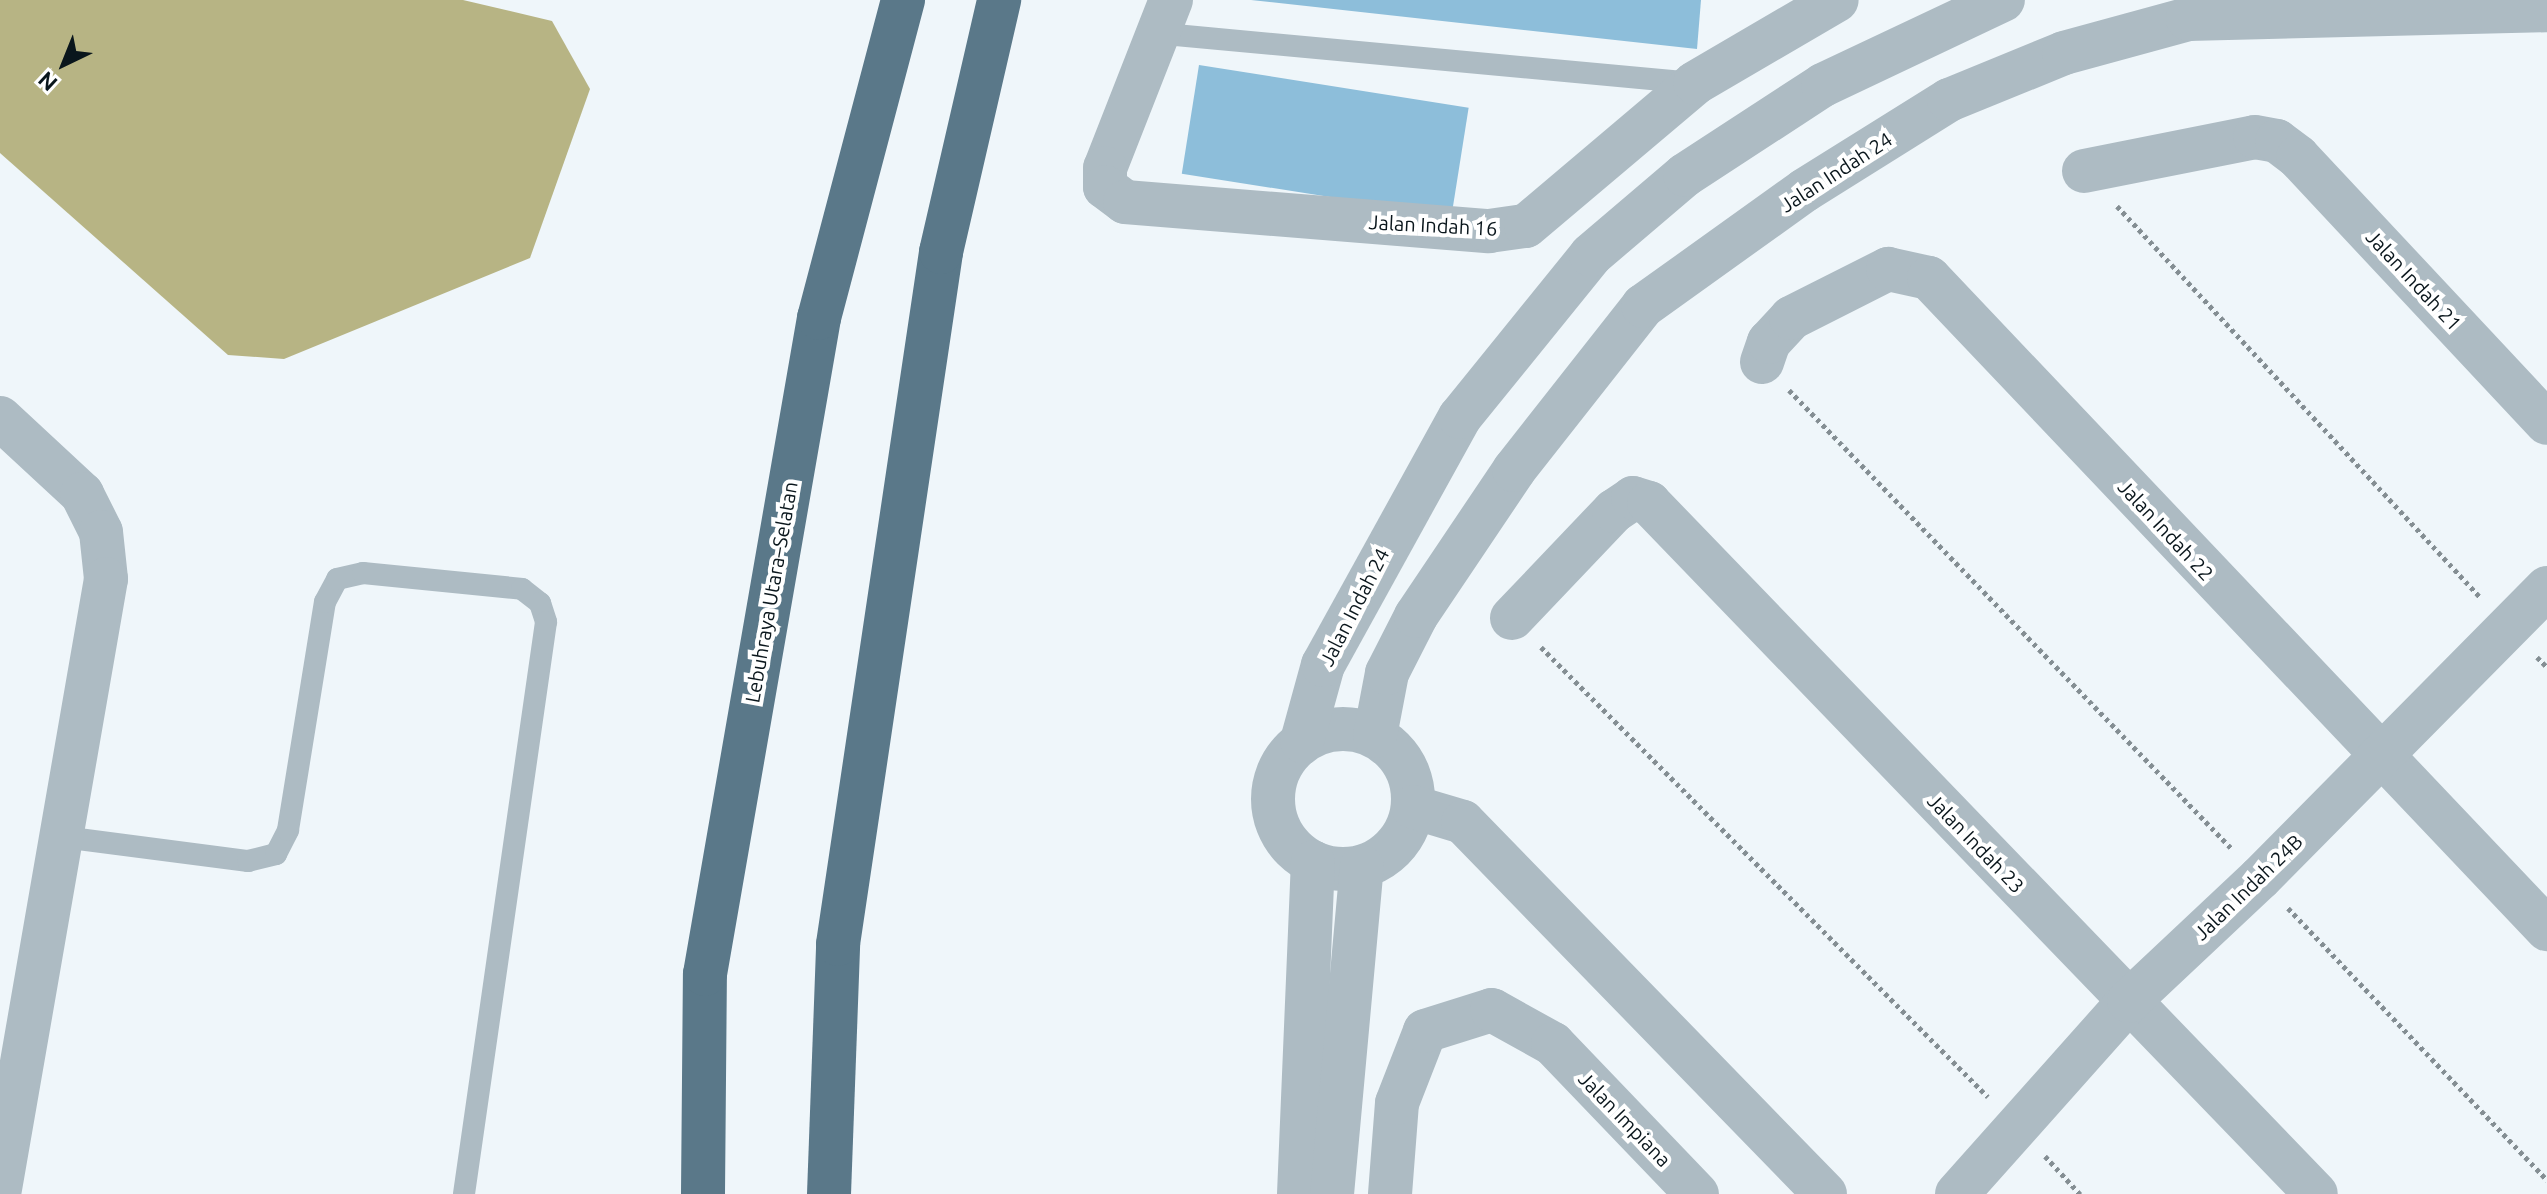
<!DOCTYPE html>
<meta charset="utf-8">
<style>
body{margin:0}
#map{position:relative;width:2547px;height:1194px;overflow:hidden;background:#eff6fa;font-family:Ubuntu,sans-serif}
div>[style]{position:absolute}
.water>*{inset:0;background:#b7b484}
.building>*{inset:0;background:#8dbeda;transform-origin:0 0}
.path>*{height:5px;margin-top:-2.5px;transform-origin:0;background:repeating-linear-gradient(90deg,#848e93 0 4px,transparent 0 8px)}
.lane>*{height:22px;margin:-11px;padding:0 11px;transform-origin:11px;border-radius:11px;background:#adbbc3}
.street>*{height:44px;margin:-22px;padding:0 22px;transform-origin:22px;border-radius:22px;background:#adbbc3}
.street>.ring{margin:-22px;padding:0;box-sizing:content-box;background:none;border:44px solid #adbbc3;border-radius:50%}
.highway>*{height:44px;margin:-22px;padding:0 22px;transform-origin:22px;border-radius:22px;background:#5a7889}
span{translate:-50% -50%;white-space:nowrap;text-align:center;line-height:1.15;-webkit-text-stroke:8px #fff;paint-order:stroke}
.street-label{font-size:20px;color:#0a161c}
.north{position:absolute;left:24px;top:24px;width:80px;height:80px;-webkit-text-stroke:6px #fff;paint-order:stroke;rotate:223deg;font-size:22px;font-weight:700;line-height:32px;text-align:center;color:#0a161c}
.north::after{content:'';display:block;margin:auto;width:28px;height:36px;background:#0a161c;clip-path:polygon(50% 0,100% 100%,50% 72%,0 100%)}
</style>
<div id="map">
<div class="water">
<i style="clip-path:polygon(0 0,463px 0,552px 21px,590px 89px,530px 258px,284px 359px,228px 355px,0 153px)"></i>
</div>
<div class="building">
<i style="clip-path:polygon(1251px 0,1701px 0,1697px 49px)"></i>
<i style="left:1199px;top:65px;width:273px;height:110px;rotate:9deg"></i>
</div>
<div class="path">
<i style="left:2117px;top:206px;width:534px;rotate:47.13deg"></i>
<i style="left:1789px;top:390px;width:638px;rotate:46.02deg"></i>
<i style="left:1541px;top:647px;width:634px;rotate:45.19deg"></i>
<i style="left:2537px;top:657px;width:14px;rotate:45deg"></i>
<i style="left:2288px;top:908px;width:376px;rotate:46.4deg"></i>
<i style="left:2045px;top:1156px;width:52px;rotate:47.4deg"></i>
</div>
<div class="lane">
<i style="left:1154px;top:33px;width:542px;rotate:5.29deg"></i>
<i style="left:63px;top:837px;width:187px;rotate:7.4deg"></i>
<i style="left:248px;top:861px;width:29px;rotate:-14deg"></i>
<i style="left:276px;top:854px;width:27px;rotate:-63deg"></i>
<i style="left:288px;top:830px;width:231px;rotate:-80.8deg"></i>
<i style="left:325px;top:602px;width:26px;rotate:-62deg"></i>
<i style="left:337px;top:579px;width:27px;rotate:-13deg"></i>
<i style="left:363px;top:573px;width:160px;rotate:5.7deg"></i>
<i style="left:522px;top:589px;width:23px;rotate:38deg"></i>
<i style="left:540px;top:603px;width:20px;rotate:72deg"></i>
<i style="left:546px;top:622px;width:578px;rotate:98.16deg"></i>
</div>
<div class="street">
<i style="left:1171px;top:0;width:180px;rotate:111.4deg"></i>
<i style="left:1105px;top:168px;width:19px;rotate:90deg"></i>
<i style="left:1105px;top:187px;width:25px;rotate:37deg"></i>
<i style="left:1125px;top:202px;width:365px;rotate:4.6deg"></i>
<i style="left:1489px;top:231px;width:37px;rotate:-8deg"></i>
<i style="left:1526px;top:226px;width:221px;rotate:-40.2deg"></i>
<i style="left:1695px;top:83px;width:164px;rotate:-30.3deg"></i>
<i style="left:2084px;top:171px;width:174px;rotate:-11.2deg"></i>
<i style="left:2255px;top:137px;width:22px;rotate:10deg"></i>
<i style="left:2277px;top:141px;width:26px;rotate:37deg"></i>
<i style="left:2298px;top:157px;width:364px;rotate:46.9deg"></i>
<i style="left:1762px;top:362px;width:21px;rotate:-71deg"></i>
<i style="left:1769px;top:342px;width:33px;rotate:-47deg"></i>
<i style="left:1791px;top:318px;width:109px;rotate:-26.8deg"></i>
<i style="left:1888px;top:269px;width:42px;rotate:12.4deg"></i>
<i style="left:1929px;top:278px;width:898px;rotate:46.49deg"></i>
<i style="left:0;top:418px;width:112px;rotate:42.8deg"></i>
<i style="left:82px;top:494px;width:42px;rotate:63.4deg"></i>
<i style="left:101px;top:532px;width:47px;rotate:83.9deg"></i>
<i style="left:106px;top:579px;width:619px;rotate:99.86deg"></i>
<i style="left:1512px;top:618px;width:148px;rotate:-46.4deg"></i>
<i style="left:1614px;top:511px;width:23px;rotate:-34deg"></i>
<i style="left:1633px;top:498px;width:17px;rotate:17deg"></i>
<i style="left:1649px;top:503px;width:960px;rotate:46.01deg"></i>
<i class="ring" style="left:1273px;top:729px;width:96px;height:96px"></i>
<i style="left:1375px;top:736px;width:64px;rotate:-79.2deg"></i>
<i style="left:1387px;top:673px;width:64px;rotate:-63deg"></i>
<i style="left:1416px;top:616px;width:176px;rotate:-56.1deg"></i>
<i style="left:1514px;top:470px;width:209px;rotate:-51.8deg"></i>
<i style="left:1643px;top:306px;width:199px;rotate:-35.6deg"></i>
<i style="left:1805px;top:190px;width:170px;rotate:-32deg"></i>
<i style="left:1949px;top:100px;width:124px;rotate:-22.2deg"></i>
<i style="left:2064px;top:53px;width:129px;rotate:-15.3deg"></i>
<i style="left:2188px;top:19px;width:359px;rotate:-1.4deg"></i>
<i style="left:1302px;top:741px;width:79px;rotate:-74.6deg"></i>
<i style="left:1323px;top:665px;width:283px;rotate:-61.1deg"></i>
<i style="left:1460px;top:417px;width:208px;rotate:-51deg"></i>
<i style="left:1591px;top:255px;width:123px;rotate:-40.4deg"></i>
<i style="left:1685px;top:175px;width:165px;rotate:-33.1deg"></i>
<i style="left:1823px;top:85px;width:199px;rotate:-25.3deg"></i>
<i style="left:1413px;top:807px;width:52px;rotate:16.7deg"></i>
<i style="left:1463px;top:822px;width:519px;rotate:45.78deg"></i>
<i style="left:1299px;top:1194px;width:332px;rotate:-87.6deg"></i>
<i style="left:1332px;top:1194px;width:328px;rotate:-84.8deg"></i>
<i style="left:1390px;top:1194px;width:91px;rotate:-85.6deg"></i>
<i style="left:1397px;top:1103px;width:77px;rotate:-68.7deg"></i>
<i style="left:1425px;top:1031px;width:70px;rotate:-17.4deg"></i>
<i style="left:1492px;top:1010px;width:70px;rotate:29.1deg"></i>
<i style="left:1553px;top:1044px;width:208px;rotate:46.2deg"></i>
<i style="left:1957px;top:1194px;width:259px;rotate:-48.3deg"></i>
<i style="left:2129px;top:1001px;width:180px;rotate:-43.2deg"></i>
<i style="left:2260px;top:878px;width:408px;rotate:-45.3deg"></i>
</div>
<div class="highway">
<i style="left:703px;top:1194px;width:220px;rotate:-89.5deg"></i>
<i style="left:705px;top:974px;width:666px;rotate:-80.14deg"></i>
<i style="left:819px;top:318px;width:329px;rotate:-75.2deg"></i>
<i style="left:829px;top:1194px;width:250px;rotate:-87.9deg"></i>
<i style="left:838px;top:944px;width:700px;rotate:-81.53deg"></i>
<i style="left:941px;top:252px;width:259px;rotate:-77deg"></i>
</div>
<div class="street-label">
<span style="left:1836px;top:172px;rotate:-33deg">Jalan Indah 24</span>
<span style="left:1433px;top:225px;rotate:3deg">Jalan Indah 16</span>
<span style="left:2414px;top:280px;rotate:47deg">Jalan Indah 21</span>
<span style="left:2166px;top:530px;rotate:47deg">Jalan Indah 22</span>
<span style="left:771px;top:592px;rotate:-80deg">Lebuhraya Utara–Selatan</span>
<span style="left:1354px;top:607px;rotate:-63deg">Jalan Indah 24</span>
<span style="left:1976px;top:843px;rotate:46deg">Jalan Indah 23</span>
<span style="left:2248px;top:887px;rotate:-44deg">Jalan Indah 24B</span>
<span style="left:1625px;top:1119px;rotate:46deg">Jalan Impiana</span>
</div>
<div class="north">N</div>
</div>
